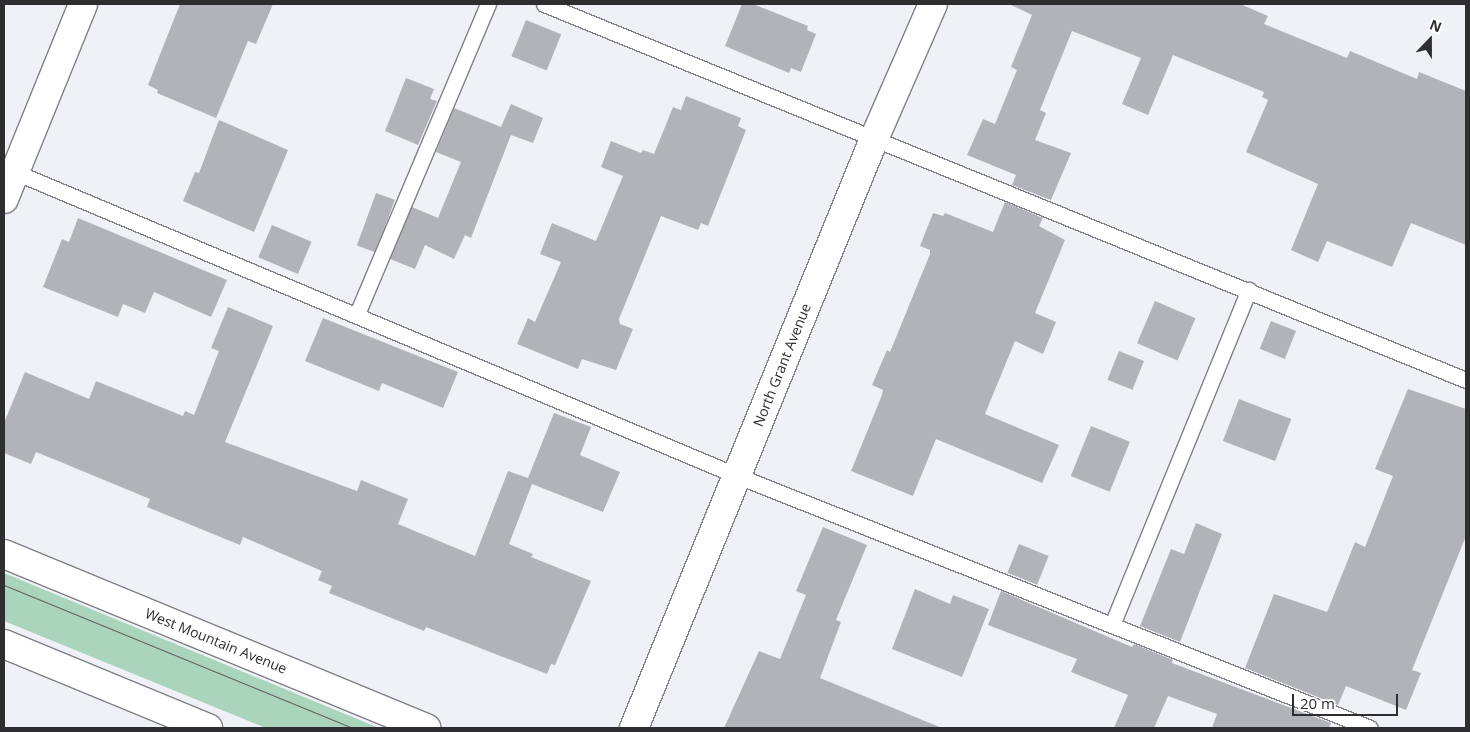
<!DOCTYPE html>
<style>
body{margin:0}
#map{position:relative;width:1470px;height:732px;overflow:hidden;background:#f0f1f7;font-family:"Open Sans",sans-serif}
div>[style]{position:absolute}
.green>*{inset:0;background:#abd4bc}
.building>*{inset:0;background:#b2b3b8;transform-origin:0 0}
.roads{filter:drop-shadow(1px 0 #808086) drop-shadow(-1px 0 #808086) drop-shadow(0 1px #808086) drop-shadow(0 -1px #808086)}
.lane>*{height:15px;margin:-7.5px;padding:0 7.5px;transform-origin:7.5px;border-radius:7.5px;background:#fff}
.street>*{height:28px;margin:-14px;padding:0 14px;transform-origin:14px;border-radius:14px;background:#fff}
.secondary>*{height:28px;margin:-14px;padding:0 14px;transform-origin:14px;border-radius:14px;background:#fff}
.tram>*{height:1px;margin:-0.5px;padding:0 0.5px;transform-origin:0.5px;border-radius:0.5px;background:#616165}
span{translate:-50% -50%;white-space:nowrap;text-align:center;line-height:1.15;-webkit-text-stroke:4.5px #fff;paint-order:stroke}
.street-label{font-size:14px;color:#2e2e31}
.frame{position:absolute;inset:0;border:5px solid #2e2e31;pointer-events:none}
.north{position:absolute;left:1405px;top:15px;width:50px;height:50px;-webkit-text-stroke:4px #fff;paint-order:stroke;rotate:22deg;font-size:14px;font-weight:700;line-height:20px;text-align:center;color:#2e2e31}
.north::after{content:'';display:block;margin:auto;width:18px;height:22px;background:#2e2e31;clip-path:polygon(50% 0,100% 100%,50% 72%,0 100%)}
.scale{position:absolute;left:1292px;top:694px;width:106px;height:22px;box-sizing:border-box;border:2px solid #2e2e31;border-top:0;padding-left:6px;font-size:15px;line-height:18px;white-space:nowrap;color:#2e2e31;-webkit-text-stroke:4px #fff;paint-order:stroke}
</style>
<div id="map">
<div class="green">
<i style="clip-path:polygon(4px 573px,379px 728px,266px 728px,4px 621px)"></i>
</div>
<div class="building">
<i style="clip-path:polygon(180px 4px,273px 4px,256px 44px,248px 41px,216px 118px,157px 93px,158px 90px,148px 85px)"></i>
<i style="clip-path:polygon(742px 4px,753px 4px,808px 26px,807px 30px,816px 34px,801px 72px,791px 68px,789px 73px,725px 46px)"></i>
<i style="clip-path:polygon(1009px 4px,1240px 4px,1268px 16px,1264px 24px,1347px 58px,1350px 51px,1417px 79px,1419px 72px,1466px 91px,1466px 245px,1411px 223px,1392px 267px,1327px 241px,1318px 262px,1291px 250px,1318px 184px,1246px 152px,1268px 100px,1262px 97px,1264px 92px,1173px 55px,1148px 115px,1122px 104px,1141px 58px,1072px 31px,1040px 110px,1046px 113px,1035px 140px,1071px 153px,1051px 200px,1012px 185px,1016px 175px,967px 155px,983px 119px,995px 124px,1017px 70px,1011px 67px,1032px 15px)"></i>
<i style="left:526px;top:20px;width:38px;height:39px;rotate:22deg"></i>
<i style="clip-path:polygon(406px 78px,434px 89px,430px 99px,437px 101px,418px 145px,385px 131px)"></i>
<i style="clip-path:polygon(686px 96px,741px 118px,738px 126px,746px 130px,708px 226px,701px 223px,698px 230px,661px 216px,619px 319px,620px 324px,633px 329px,616px 370px,582px 359px,578px 369px,517px 344px,528px 318px,535px 322px,561px 262px,540px 254px,552px 223px,596px 241px,623px 176px,601px 167px,611px 141px,641px 153px,643px 150px,654px 154px,673px 107px,681px 110px)"></i>
<i style="clip-path:polygon(511px 104px,543px 118px,533px 143px,511px 135px,471px 238px,465px 235px,454px 259px,425px 245px,415px 269px,390px 259px,412px 207px,438px 218px,461px 162px,436px 152px,454px 108px,501px 127px)"></i>
<i style="clip-path:polygon(219px 120px,288px 150px,254px 232px,183px 201px,195px 172px,199px 173px)"></i>
<i style="left:376px;top:193px;width:20px;height:56px;rotate:20deg"></i>
<i style="clip-path:polygon(1005px 202px,1043px 218px,1039px 226px,1065px 240px,1035px 313px,1056px 322px,1043px 354px,1015px 341px,985px 414px,1059px 445px,1042px 483px,936px 439px,913px 496px,851px 471px,882px 395px,883px 390px,872px 385px,887px 350px,890px 352px,930px 254px,930px 250px,920px 246px,933px 213px,943px 216px,945px 213px,993px 232px)"></i>
<i style="clip-path:polygon(78px 218px,227px 280px,211px 317px,154px 292px,145px 313px,123px 304px,118px 317px,43px 287px,62px 239px,69px 242px)"></i>
<i style="left:272px;top:225px;width:43px;height:35px;rotate:23deg"></i>
<i style="left:1155px;top:301px;width:44px;height:46px;rotate:23deg"></i>
<i style="clip-path:polygon(228px 307px,273px 326px,225px 442px,357px 491px,361px 480px,408px 499px,398px 524px,475px 556px,508px 471px,528px 478px,554px 413px,591px 427px,580px 455px,620px 472px,603px 512px,532px 484px,509px 544px,533px 554px,531px 557px,591px 581px,555px 665px,551px 664px,547px 674px,426px 627px,424px 631px,329px 593px,332px 586px,318px 580px,322px 571px,243px 537px,240px 545px,147px 507px,150px 499px,63px 463px,36px 452px,31px 464px,4px 453px,4px 423px,25px 372px,89px 399px,96px 381px,183px 416px,185px 411px,194px 415px,219px 351px,211px 348px)"></i>
<i style="clip-path:polygon(323px 318px,458px 372px,443px 408px,382px 383px,379px 391px,305px 361px)"></i>
<i style="left:1271px;top:321px;width:27px;height:30px;rotate:22deg"></i>
<i style="left:1119px;top:351px;width:27px;height:31px;rotate:22deg"></i>
<i style="clip-path:polygon(1408px 389px,1466px 409px,1466px 536px,1412px 670px,1421px 673px,1406px 710px,1346px 686px,1338px 705px,1245px 668px,1274px 594px,1327px 612px,1355px 542px,1365px 547px,1393px 476px,1375px 469px)"></i>
<i style="left:1239px;top:399px;width:56px;height:45px;rotate:21deg"></i>
<i style="left:1091px;top:426px;width:42px;height:54px;rotate:22deg"></i>
<i style="clip-path:polygon(1196px 523px,1222px 534px,1180px 642px,1140px 626px,1171px 549px,1184px 554px)"></i>
<i style="clip-path:polygon(823px 527px,867px 545px,836px 620px,841px 622px,820px 678px,942px 728px,724px 728px,759px 651px,780px 659px,806px 595px,796px 591px)"></i>
<i style="left:1019px;top:544px;width:32px;height:31px;rotate:22deg"></i>
<i style="clip-path:polygon(915px 589px,950px 604px,953px 595px,989px 609px,962px 677px,892px 649px)"></i>
<i style="clip-path:polygon(1001px 591px,1132px 647px,1134px 644px,1173px 660px,1172px 663px,1331px 723px,1329px 728px,1212px 728px,1217px 714px,1168px 696px,1154px 728px,1114px 728px,1128px 695px,1071px 672px,1077px 659px,988px 625px)"></i>
</div>
<div class="roads">
<div class="lane">
<i style="left:544px;top:4px;width:996px;rotate:22.19deg"></i>
<i style="left:15px;top:172px;width:784px;rotate:22.81deg"></i>
<i style="left:738px;top:476px;width:680px;rotate:21.74deg"></i>
<i style="left:357px;top:314px;width:337px;rotate:-67.1deg"></i>
<i style="left:1112px;top:625px;width:362px;rotate:-67.8deg"></i>
</div>
<div class="street">
<i style="left:4px;top:199px;width:210px;rotate:-67.9deg"></i>
<i style="left:634px;top:728px;width:636px;rotate:-67.83deg"></i>
<i style="left:874px;top:139px;width:147px;rotate:-66.4deg"></i>
</div>
<div class="secondary">
<i style="left:4px;top:554px;width:457px;rotate:22.4deg"></i>
<i style="left:4px;top:644px;width:221px;rotate:22.4deg"></i>
</div>
</div>
<div class="tram">
<i style="left:4px;top:585px;width:377px;rotate:22.3deg"></i>
</div>
<div class="street-label">
<span style="left:782px;top:365px;rotate:-68deg">North Grant Avenue</span>
<span style="left:216px;top:641px;rotate:22deg">West Mountain Avenue</span>
</div>
<div class="frame"></div>
<div class="north">N</div>
<div class="scale">20 m</div>
</div>
